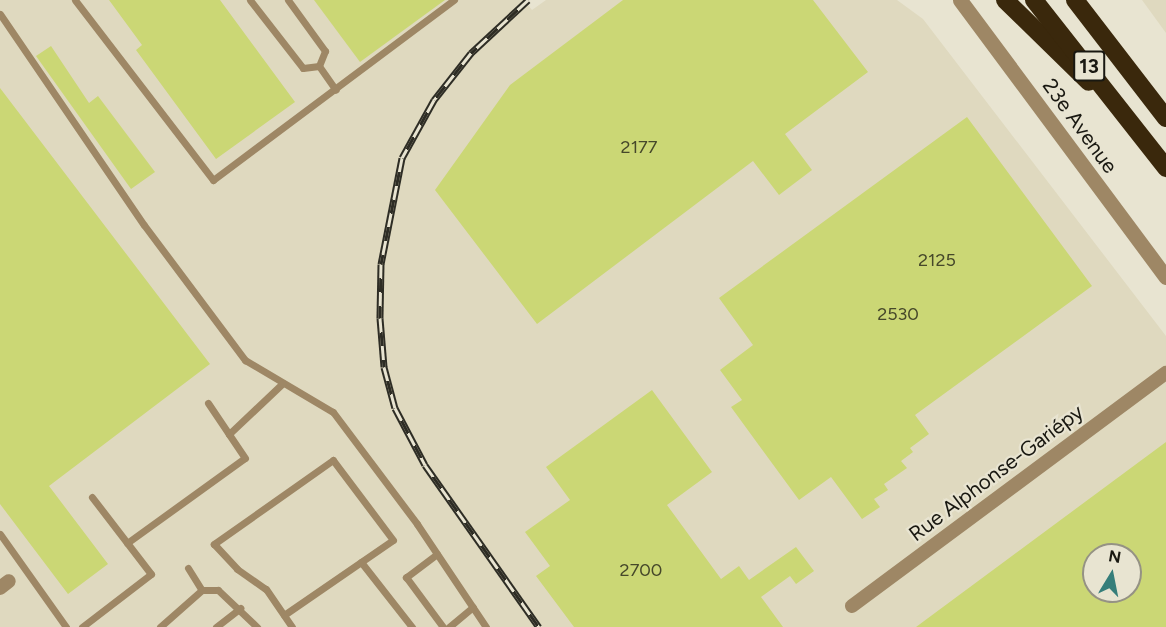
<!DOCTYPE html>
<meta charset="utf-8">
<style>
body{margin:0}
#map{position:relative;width:1166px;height:627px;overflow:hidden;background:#e8e4d1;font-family:Figtree,sans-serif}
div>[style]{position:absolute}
.built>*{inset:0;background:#dfd9bf}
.building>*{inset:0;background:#cbd775}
.service>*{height:7px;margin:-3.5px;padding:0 3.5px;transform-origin:3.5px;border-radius:3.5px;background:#9e8765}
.minor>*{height:14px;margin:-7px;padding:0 7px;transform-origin:7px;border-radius:7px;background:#9e8765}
.tertiary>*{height:15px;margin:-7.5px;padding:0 7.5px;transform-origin:7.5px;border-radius:7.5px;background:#9e8765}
.motorway>*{height:18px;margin:-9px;padding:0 9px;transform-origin:9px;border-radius:9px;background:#3a280c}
.rail>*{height:7px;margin-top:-3.5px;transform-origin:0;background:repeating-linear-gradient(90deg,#e8e4d1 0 14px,#2e2d25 0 28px);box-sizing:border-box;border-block:2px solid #2e2d25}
span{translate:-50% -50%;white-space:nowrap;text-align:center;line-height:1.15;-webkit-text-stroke:4.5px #e8e4d1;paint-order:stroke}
.number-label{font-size:18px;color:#46482a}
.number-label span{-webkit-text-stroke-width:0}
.shield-label span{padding:2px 4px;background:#e8e4d1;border:2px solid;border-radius:4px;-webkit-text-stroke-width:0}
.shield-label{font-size:20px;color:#191811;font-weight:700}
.street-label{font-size:21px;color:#191811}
.north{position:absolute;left:1082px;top:543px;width:60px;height:60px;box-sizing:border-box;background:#e8e4d1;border:2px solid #959284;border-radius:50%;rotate:10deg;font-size:16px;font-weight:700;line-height:24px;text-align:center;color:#191811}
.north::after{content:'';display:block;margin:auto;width:21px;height:27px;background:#367e7a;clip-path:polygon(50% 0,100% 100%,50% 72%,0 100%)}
</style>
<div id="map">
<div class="built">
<i style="clip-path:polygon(evenodd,0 0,524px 0,532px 10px,546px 0,897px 0,923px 19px,1166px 336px,1166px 627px,0 627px,0 0,1094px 555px,1130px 555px,1130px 591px,1094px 591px,1094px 555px)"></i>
<i style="clip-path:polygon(1142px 0,1166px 0,1166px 33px)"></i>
</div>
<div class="building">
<i style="clip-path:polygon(109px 0,220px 0,295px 102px,216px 159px,136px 50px,142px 45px)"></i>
<i style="clip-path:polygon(314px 0,445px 0,360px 62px)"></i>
<i style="clip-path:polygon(623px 0,813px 0,868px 72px,785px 134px,812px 170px,779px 195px,753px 161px,537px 324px,435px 190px,510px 85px)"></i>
<i style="clip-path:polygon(51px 46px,89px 103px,98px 96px,155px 172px,131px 189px,36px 56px)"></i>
<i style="clip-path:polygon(0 88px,210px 364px,49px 486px,108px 564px,68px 594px,0 504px)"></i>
<i style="clip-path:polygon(967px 117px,1092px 286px,915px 415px,929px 434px,910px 448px,913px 452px,901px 461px,907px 468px,884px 484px,888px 490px,874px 499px,880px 507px,862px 519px,831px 477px,799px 500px,731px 407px,742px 400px,720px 370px,753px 345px,719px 298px)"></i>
<i style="clip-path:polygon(652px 390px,712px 472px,667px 505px,721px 579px,739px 566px,749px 580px,796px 547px,814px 571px,796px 584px,790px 576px,761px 597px,783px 627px,574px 627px,536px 576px,550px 566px,525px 532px,570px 500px,546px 467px)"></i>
<i style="clip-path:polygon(evenodd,1166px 442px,1166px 627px,916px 627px,1166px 442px,1094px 555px,1130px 555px,1130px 591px,1094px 591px,1094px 555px)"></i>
</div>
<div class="service">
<i style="left:75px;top:0;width:227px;rotate:52.5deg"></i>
<i style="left:213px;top:180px;width:301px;rotate:-36.8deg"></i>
<i style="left:250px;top:0;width:86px;rotate:52.1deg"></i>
<i style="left:303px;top:68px;width:16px;rotate:-7deg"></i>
<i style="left:288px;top:0;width:63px;rotate:54deg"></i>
<i style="left:325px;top:51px;width:16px;rotate:112deg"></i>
<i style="left:319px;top:66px;width:29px;rotate:55deg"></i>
<i style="left:0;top:14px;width:255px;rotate:55.7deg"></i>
<i style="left:144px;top:225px;width:169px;rotate:53.2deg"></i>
<i style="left:245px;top:360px;width:102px;rotate:30.6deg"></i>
<i style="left:333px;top:412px;width:140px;rotate:53.1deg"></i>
<i style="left:417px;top:524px;width:124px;rotate:56.2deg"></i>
<i style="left:208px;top:403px;width:37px;rotate:56deg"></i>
<i style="left:0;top:534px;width:114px;rotate:54.6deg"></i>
<i style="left:127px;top:543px;width:145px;rotate:-35.8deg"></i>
<i style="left:245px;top:458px;width:29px;rotate:-124deg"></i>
<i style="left:229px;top:434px;width:74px;rotate:-43.4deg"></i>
<i style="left:437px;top:554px;width:39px;rotate:143deg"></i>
<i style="left:406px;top:577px;width:62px;rotate:53.5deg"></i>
<i style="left:361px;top:562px;width:83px;rotate:51.9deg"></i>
<i style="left:188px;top:568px;width:26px;rotate:58deg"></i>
<i style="left:284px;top:615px;width:132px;rotate:-34.5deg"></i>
<i style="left:393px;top:540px;width:100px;rotate:-126.9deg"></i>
<i style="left:333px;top:460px;width:146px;rotate:144.8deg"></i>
<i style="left:214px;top:544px;width:34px;rotate:47deg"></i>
<i style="left:237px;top:569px;width:35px;rotate:35deg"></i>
<i style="left:266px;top:589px;width:46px;rotate:55.6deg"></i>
<i style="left:82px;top:627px;width:87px;rotate:-37.5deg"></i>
<i style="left:151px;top:574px;width:97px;rotate:-127.5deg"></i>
<i style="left:160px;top:627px;width:56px;rotate:-41.4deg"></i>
<i style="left:202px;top:590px;width:16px"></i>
<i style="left:218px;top:590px;width:54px;rotate:43.5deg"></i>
<i style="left:216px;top:627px;width:31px;rotate:-38deg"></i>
<i style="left:449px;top:627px;width:31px;rotate:-40deg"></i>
</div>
<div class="minor">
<i style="left:0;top:588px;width:11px;rotate:-38deg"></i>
<i style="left:852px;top:606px;width:391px;rotate:-36.6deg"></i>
</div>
<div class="tertiary">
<i style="left:960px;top:0;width:345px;rotate:53.4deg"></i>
</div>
<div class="motorway">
<i style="left:1005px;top:0;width:117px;rotate:44.3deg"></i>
<i style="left:1034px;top:0;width:214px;rotate:51.8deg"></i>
<i style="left:1075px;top:0;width:149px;rotate:52.4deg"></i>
</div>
<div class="rail">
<i style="left:528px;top:0;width:78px;rotate:137.1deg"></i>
<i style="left:471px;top:53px;width:60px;rotate:128.2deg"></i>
<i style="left:434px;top:100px;width:66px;rotate:118.9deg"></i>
<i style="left:402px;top:158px;width:108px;rotate:101.2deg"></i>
<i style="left:381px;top:264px;width:54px;rotate:91.1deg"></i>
<i style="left:380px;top:318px;width:49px;rotate:85.3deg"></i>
<i style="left:384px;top:367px;width:42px;rotate:75deg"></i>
<i style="left:395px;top:408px;width:64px;rotate:62.2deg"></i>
<i style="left:425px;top:465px;width:198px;rotate:54.9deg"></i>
</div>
<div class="number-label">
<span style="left:639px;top:147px">2177</span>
<span style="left:937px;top:260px">2125</span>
<span style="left:898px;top:314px">2530</span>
<span style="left:641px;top:570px">2700</span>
</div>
<div class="shield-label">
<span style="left:1089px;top:66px">13</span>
</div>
<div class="street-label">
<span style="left:1080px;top:126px;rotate:54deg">23e Avenue</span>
<span style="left:996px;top:473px;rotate:-37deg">Rue Alphonse-Gariépy</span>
</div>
<div class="north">N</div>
</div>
